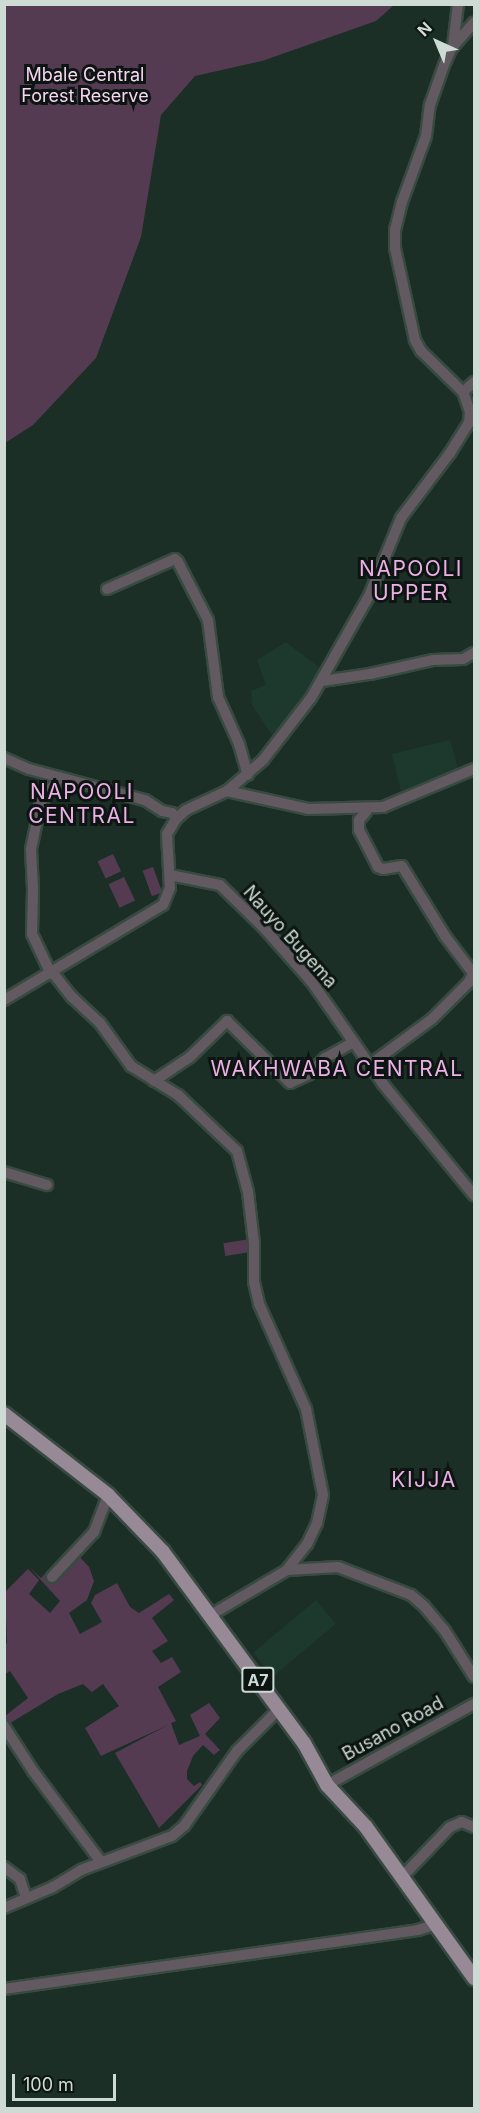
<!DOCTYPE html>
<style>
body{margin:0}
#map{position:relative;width:479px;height:2113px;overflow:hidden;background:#1b2f26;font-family:Inter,sans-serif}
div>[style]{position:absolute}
.built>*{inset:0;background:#1d392d;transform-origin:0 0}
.green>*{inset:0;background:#553b52;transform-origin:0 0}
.roads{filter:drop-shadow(2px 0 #384a42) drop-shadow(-2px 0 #384a42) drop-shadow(0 2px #384a42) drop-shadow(0 -2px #384a42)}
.minor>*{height:10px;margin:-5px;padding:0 5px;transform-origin:5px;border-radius:5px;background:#625a60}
.major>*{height:14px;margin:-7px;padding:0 7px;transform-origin:7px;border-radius:7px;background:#988996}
span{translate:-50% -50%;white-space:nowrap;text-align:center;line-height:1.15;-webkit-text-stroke:6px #0c1511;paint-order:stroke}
.shield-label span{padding:2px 4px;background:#0c1511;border:2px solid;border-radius:4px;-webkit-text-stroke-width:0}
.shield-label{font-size:16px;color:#cedad4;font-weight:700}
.park-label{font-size:18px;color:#f9d5f4}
.street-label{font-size:18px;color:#cedad4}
.quarter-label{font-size:21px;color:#edb0e6;letter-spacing:1.5px}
.frame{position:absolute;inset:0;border:6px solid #cedad4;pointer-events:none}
.north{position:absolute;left:407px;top:12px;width:60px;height:60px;-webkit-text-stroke:4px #0c1511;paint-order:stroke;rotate:316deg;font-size:16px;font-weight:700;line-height:24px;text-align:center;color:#cedad4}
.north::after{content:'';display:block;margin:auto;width:21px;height:27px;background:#cedad4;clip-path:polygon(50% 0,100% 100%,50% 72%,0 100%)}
.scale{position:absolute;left:12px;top:2074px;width:104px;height:27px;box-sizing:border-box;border:3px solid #cedad4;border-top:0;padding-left:8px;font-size:18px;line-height:21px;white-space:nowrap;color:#cedad4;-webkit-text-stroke:4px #0c1511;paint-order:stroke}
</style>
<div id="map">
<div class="built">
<i style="clip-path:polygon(286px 642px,320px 668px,307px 695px,272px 735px,252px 705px,251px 691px,266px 685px,257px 660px)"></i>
<i style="clip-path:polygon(450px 740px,458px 768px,401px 791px,392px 754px)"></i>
<i style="left:316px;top:1600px;width:31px;height:82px;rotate:50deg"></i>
</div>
<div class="green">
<i style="clip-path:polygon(5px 4px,394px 5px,376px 21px,262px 61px,195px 76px,161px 115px,141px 237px,96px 358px,33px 425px,5px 443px)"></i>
<i style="left:113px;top:854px;width:19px;height:17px;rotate:65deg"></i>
<i style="left:153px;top:867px;width:27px;height:11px;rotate:70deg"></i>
<i style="left:124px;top:877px;width:26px;height:17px;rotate:65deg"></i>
<i style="left:250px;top:1239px;width:13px;height:27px;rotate:81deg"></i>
<i style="clip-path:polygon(76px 1543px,46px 1576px,50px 1579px,76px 1553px,89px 1567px,94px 1581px,87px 1600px,69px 1613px,80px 1634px,102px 1622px,91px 1603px,95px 1595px,117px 1583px,130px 1607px,139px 1613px,169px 1594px,174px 1600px,152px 1618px,168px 1641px,152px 1651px,161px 1663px,172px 1657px,181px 1672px,158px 1687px,176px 1721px,171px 1723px,179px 1745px,200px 1736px,190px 1715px,209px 1703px,220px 1718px,205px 1734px,220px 1750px,214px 1755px,203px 1745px,193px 1756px,187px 1771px,187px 1779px,194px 1786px,200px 1782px,202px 1785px,159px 1828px,115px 1753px,168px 1725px,101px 1756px,85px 1728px,119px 1706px,103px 1684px,92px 1692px,83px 1684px,58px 1694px,7px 1725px,5px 1720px,5px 1716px,28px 1698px,10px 1671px,5px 1674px,5px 1644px,7px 1643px,5px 1592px,28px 1569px,39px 1580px,29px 1594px,50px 1613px,60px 1601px,30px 1568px,41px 1578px)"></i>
</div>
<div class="roads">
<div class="minor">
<i style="left:453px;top:46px;width:42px;rotate:-83.2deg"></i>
<i style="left:463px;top:392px;width:15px;rotate:-42deg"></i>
<i style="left:107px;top:589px;width:74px;rotate:-23.8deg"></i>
<i style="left:175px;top:559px;width:4px;rotate:45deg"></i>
<i style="left:178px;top:562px;width:65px;rotate:62.7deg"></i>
<i style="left:208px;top:620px;width:78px;rotate:82.6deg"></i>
<i style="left:218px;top:697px;width:51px;rotate:65.9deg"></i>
<i style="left:239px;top:744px;width:32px;rotate:74deg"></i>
<i style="left:322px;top:681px;width:49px;rotate:-8.3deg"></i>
<i style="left:370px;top:674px;width:65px;rotate:-12.5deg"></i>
<i style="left:433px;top:660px;width:30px;rotate:-2deg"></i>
<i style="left:463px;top:659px;width:13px;rotate:-29deg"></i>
<i style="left:4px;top:758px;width:27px;rotate:24deg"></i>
<i style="left:29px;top:769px;width:120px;rotate:15deg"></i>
<i style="left:145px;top:800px;width:20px;rotate:33deg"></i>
<i style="left:162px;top:811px;width:10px;rotate:11deg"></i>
<i style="left:172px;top:813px;width:7px;rotate:56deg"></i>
<i style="left:227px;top:791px;width:48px;rotate:-40.7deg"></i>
<i style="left:263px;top:760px;width:78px;rotate:-52.3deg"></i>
<i style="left:311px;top:698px;width:117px;rotate:-60.4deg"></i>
<i style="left:369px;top:596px;width:84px;rotate:-67.7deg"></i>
<i style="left:401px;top:518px;width:81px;rotate:-53deg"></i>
<i style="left:450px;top:453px;width:36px;rotate:-58deg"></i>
<i style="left:469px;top:423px;width:11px;rotate:-85deg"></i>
<i style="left:470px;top:412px;width:21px;rotate:-109deg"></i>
<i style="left:463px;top:392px;width:59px;rotate:-135.7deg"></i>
<i style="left:421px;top:351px;width:13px;rotate:-119deg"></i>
<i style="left:415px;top:340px;width:94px;rotate:-102.3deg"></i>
<i style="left:395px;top:248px;width:18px;rotate:-90deg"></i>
<i style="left:395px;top:230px;width:29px;rotate:-76deg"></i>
<i style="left:402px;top:202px;width:70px;rotate:-70deg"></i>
<i style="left:426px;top:136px;width:31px;rotate:-83deg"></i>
<i style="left:430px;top:105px;width:42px;rotate:-70.7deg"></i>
<i style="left:444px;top:65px;width:17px;rotate:-66deg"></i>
<i style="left:451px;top:49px;width:35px;rotate:-49deg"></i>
<i style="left:364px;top:808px;width:4px;rotate:63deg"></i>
<i style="left:366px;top:812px;width:11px;rotate:131deg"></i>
<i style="left:359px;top:820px;width:10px;rotate:90deg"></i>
<i style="left:359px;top:830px;width:42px;rotate:62.8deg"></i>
<i style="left:378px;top:867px;width:5px;rotate:22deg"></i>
<i style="left:383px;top:869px;width:19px;rotate:-9deg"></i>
<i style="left:402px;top:866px;width:82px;rotate:58.4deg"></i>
<i style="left:445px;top:936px;width:46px;rotate:52.9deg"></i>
<i style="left:473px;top:973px;width:10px;rotate:114deg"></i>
<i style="left:469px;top:982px;width:52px;rotate:135deg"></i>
<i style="left:432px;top:1019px;width:76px;rotate:143.6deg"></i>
<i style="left:170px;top:875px;width:51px;rotate:11.3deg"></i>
<i style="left:220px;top:885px;width:60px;rotate:44.3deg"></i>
<i style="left:263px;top:927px;width:72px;rotate:48.4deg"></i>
<i style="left:311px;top:981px;width:126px;rotate:55deg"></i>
<i style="left:383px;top:1084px;width:144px;rotate:50.7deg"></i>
<i style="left:53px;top:973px;width:31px;rotate:52deg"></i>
<i style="left:72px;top:997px;width:38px;rotate:43deg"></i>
<i style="left:100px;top:1023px;width:53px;rotate:54.2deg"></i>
<i style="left:131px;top:1066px;width:55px;rotate:31.7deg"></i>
<i style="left:178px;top:1095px;width:81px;rotate:43.5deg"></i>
<i style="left:237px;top:1151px;width:42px;rotate:75deg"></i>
<i style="left:248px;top:1192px;width:51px;rotate:83.3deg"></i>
<i style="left:254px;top:1243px;width:39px;rotate:90deg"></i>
<i style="left:254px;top:1282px;width:23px;rotate:77deg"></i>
<i style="left:259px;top:1304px;width:115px;rotate:65.9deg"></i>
<i style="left:306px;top:1409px;width:88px;rotate:78.8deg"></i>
<i style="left:323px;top:1495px;width:29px;rotate:102deg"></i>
<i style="left:317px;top:1523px;width:23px;rotate:115deg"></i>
<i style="left:307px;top:1544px;width:33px;rotate:128deg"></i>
<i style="left:287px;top:1570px;width:88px;rotate:149.4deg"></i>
<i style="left:51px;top:974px;width:44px;rotate:-115.4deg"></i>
<i style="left:32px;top:934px;width:45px;rotate:-88.7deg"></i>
<i style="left:33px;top:889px;width:40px;rotate:-92.9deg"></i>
<i style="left:31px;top:849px;width:48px;rotate:-78deg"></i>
<i style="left:41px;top:802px;width:31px;rotate:-53deg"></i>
<i style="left:4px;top:1000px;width:185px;rotate:-30.9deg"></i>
<i style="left:163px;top:905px;width:18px;rotate:-68deg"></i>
<i style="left:170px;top:888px;width:54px;rotate:-93.2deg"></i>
<i style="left:167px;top:834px;width:17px;rotate:-59deg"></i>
<i style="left:176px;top:819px;width:13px;rotate:-42deg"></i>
<i style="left:186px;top:810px;width:45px;rotate:-24.9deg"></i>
<i style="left:227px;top:791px;width:83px;rotate:12.5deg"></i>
<i style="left:308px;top:809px;width:75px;rotate:-1.5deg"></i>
<i style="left:383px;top:807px;width:99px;rotate:-22.7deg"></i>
<i style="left:154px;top:1081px;width:43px;rotate:-33.7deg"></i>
<i style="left:190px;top:1057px;width:52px;rotate:-44.2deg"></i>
<i style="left:227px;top:1021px;width:88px;rotate:44.5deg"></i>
<i style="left:290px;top:1083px;width:21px;rotate:-25deg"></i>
<i style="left:309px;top:1074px;width:23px;rotate:-45deg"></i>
<i style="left:325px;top:1058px;width:33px;rotate:-29deg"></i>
<i style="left:4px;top:1172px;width:45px;rotate:16.8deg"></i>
<i style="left:287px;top:1570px;width:51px;rotate:-3.4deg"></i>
<i style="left:338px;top:1567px;width:78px;rotate:21deg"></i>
<i style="left:411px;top:1595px;width:17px;rotate:40deg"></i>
<i style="left:424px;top:1606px;width:33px;rotate:50deg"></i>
<i style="left:445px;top:1631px;width:54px;rotate:57.8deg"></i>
<i style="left:52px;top:1577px;width:62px;rotate:-47deg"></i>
<i style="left:94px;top:1532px;width:40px;rotate:-69deg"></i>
<i style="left:4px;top:1726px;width:54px;rotate:57.2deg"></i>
<i style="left:33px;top:1771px;width:114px;rotate:53.2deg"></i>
<i style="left:327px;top:1785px;width:168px;rotate:-28.9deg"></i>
<i style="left:4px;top:1867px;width:20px;rotate:37deg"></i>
<i style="left:20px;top:1879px;width:20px;rotate:72deg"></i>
<i style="left:402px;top:1877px;width:69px;rotate:-46.2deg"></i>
<i style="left:450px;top:1827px;width:13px;rotate:-23deg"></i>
<i style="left:462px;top:1822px;width:13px;rotate:23deg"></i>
<i style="left:4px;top:1908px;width:53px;rotate:-23.2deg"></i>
<i style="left:53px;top:1887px;width:33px;rotate:-31deg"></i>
<i style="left:81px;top:1870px;width:97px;rotate:-20.5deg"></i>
<i style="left:172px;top:1836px;width:16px;rotate:-40deg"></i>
<i style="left:184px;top:1826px;width:92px;rotate:-54.8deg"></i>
<i style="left:237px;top:1751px;width:59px;rotate:-45deg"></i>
<i style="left:4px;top:1989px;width:418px;rotate:-8.1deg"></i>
<i style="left:418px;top:1930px;width:19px;rotate:-18deg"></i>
</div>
<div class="major">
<i style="left:4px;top:1414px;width:132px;rotate:37.9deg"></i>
<i style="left:108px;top:1495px;width:79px;rotate:46deg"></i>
<i style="left:163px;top:1552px;width:237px;rotate:53.6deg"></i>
<i style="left:304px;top:1743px;width:48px;rotate:61.3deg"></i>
<i style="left:327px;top:1785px;width:57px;rotate:47.1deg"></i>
<i style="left:366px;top:1827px;width:186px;rotate:54.4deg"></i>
</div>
</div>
<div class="shield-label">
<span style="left:258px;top:1680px">A7</span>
</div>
<div class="park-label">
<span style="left:85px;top:86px">Mbale Central<br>Forest Reserve</span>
</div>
<div class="street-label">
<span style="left:290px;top:937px;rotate:48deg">Nauyo Bugema</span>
<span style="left:393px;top:1729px;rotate:-29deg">Busano Road</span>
</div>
<div class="quarter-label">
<span style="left:411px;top:581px">NAPOOLI<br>UPPER</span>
<span style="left:82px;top:804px">NAPOOLI<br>CENTRAL</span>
<span style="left:337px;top:1069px">WAKHWABA CENTRAL</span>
<span style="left:424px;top:1480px">KIJJA</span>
</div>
<div class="frame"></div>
<div class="north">N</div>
<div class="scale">100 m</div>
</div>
